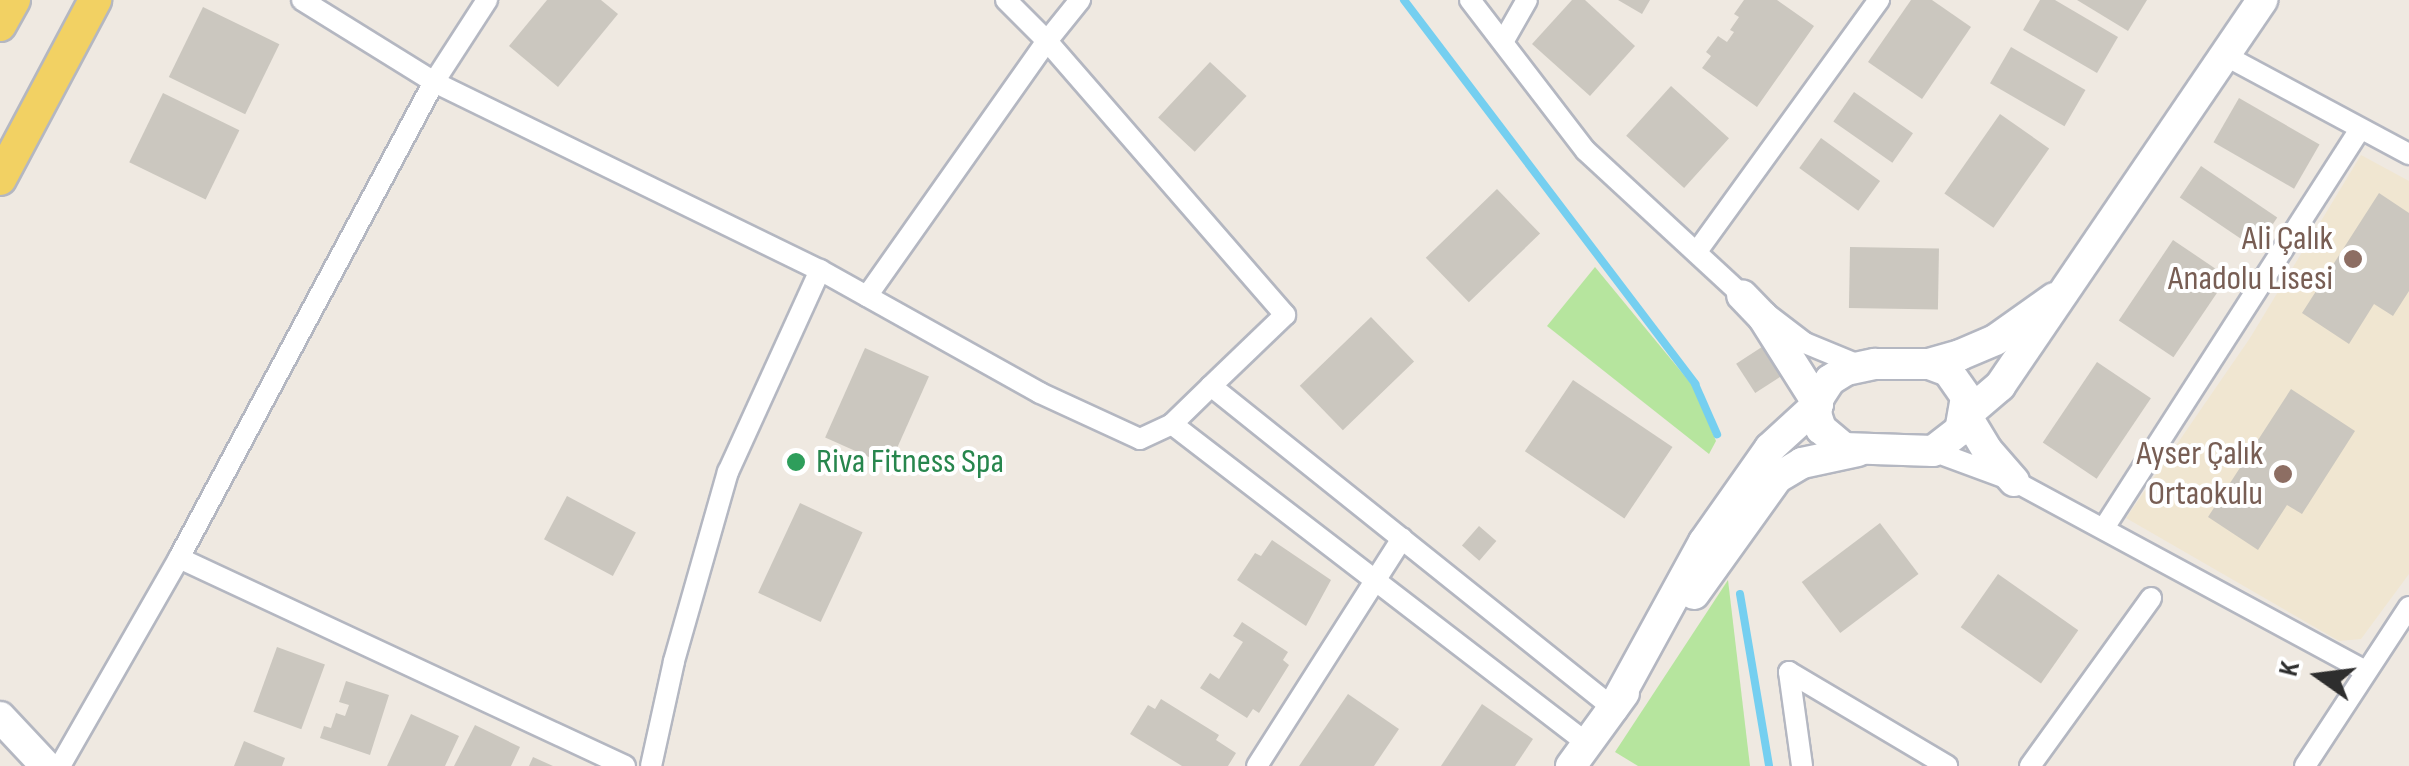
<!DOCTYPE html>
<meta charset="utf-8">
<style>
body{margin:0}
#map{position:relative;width:2409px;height:766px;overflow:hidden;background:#efe9e1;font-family:"Sofia Sans Condensed",sans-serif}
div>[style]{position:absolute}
.education>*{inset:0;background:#f0e6d1}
.green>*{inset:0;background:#b6e59e}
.stream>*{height:8px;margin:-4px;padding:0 4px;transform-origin:4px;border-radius:4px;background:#75cff0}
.building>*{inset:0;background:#cbc7bf;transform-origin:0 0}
.roads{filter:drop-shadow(2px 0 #b4b7c1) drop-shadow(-2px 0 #b4b7c1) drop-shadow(0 2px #b4b7c1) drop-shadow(0 -2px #b4b7c1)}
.street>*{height:20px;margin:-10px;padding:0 10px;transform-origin:10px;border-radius:10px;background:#fff}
.secondary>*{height:30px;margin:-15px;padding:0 15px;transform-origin:15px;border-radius:15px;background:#fff}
.primary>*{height:32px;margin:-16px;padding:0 16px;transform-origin:16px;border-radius:16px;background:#f2d163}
.dots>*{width:28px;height:28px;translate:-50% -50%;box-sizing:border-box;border:5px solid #fff;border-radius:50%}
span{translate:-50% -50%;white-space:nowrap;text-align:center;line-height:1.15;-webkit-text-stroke:8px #fff;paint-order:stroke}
.education-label{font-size:35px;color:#785e54}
.right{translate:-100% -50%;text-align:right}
.leisure-label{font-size:35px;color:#27864d}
.left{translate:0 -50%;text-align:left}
.north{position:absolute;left:2269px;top:626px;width:100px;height:100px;-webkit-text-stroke:8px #fff;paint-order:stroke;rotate:284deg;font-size:28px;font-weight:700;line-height:40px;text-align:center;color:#2e2e2e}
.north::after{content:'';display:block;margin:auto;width:35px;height:45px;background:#2e2e2e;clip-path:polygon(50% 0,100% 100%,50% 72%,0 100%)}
</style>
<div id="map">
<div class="education">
<i style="clip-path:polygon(2361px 155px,2409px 181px,2409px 574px,2361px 639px,2339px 641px,2126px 518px,2250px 338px)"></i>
</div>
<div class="green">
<i style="clip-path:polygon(1595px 267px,1693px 386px,1716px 441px,1709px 454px,1547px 326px)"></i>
<i style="clip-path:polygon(1728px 580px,1750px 766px,1638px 766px,1615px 752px)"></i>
</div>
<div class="stream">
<i style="left:1404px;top:0;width:482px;rotate:52.8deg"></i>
<i style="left:1695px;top:384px;width:55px;rotate:66.3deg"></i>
<i style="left:1740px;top:594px;width:174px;rotate:80.4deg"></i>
</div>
<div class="building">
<i style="clip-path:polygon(547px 0,601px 0,618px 14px,558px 87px,509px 46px)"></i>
<i style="clip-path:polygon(1572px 0,1585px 0,1635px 46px,1590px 96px,1532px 44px)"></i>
<i style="clip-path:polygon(1618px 0,1650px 0,1642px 14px)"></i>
<i style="clip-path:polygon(1744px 0,1777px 0,1814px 26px,1757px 107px,1702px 68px,1711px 56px,1706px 52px,1718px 36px,1727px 42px,1734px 32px,1730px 30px,1739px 17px,1734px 14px)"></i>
<i style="clip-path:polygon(1911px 0,1932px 0,1971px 27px,1922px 99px,1868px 62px)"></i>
<i style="clip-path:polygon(2040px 0,2055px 0,2118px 37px,2097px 73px,2023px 30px)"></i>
<i style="clip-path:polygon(2077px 0,2147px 0,2128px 31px)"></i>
<i style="left:203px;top:7px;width:85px;height:78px;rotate:26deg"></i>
<i style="left:2011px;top:47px;width:86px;height:42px;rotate:30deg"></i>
<i style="left:1210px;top:62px;width:50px;height:76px;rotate:43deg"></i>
<i style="left:1671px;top:86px;width:78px;height:67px;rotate:42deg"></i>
<i style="left:1854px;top:92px;width:72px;height:36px;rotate:35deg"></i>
<i style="left:163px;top:93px;width:85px;height:77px;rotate:26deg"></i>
<i style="left:2239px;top:98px;width:93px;height:51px;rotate:30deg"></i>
<i style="left:2000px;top:114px;width:60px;height:97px;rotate:35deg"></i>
<i style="left:1821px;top:138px;width:73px;height:37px;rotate:36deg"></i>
<i style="left:2201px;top:166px;width:92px;height:38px;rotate:34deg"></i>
<i style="left:1497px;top:189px;width:62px;height:99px;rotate:46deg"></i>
<i style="clip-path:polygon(2379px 193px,2409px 213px,2409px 291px,2393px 316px,2374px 304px,2349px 344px,2302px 313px)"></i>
<i style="left:2173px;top:240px;width:66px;height:97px;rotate:34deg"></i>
<i style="left:1850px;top:247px;width:89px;height:61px;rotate:1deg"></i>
<i style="left:1371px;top:317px;width:62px;height:99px;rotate:46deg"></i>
<i style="left:1768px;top:343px;width:35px;height:38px;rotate:57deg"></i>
<i style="left:865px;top:348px;width:70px;height:98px;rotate:24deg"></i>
<i style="left:2097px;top:362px;width:65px;height:97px;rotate:34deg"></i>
<i style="left:1573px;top:380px;width:120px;height:86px;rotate:34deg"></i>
<i style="clip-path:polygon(2291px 389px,2355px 431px,2302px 514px,2287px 505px,2258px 550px,2208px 517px)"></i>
<i style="left:567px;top:496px;width:78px;height:49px;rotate:28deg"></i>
<i style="left:800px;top:503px;width:69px;height:99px;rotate:25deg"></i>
<i style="left:1880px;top:523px;width:64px;height:98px;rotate:53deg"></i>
<i style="left:1479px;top:526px;width:23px;height:26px;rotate:41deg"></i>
<i style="clip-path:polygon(1272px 540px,1331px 580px,1306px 626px,1237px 580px,1255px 553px,1261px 556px)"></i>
<i style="left:1998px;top:574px;width:98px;height:65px;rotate:35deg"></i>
<i style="clip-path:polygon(1242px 622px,1288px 652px,1283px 660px,1289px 665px,1259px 713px,1253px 709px,1247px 718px,1200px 688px,1210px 673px,1219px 679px,1243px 642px,1233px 636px)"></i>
<i style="left:277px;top:647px;width:51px;height:69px;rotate:20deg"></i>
<i style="clip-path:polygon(346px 681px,389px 695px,370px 755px,320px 738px,324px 726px,331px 728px,336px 713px,345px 716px,349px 705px,339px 702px)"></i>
<i style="clip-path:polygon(1348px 694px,1399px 729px,1374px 766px,1299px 766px)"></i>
<i style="clip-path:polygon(1161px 699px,1219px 735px,1216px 740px,1236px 753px,1228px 766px,1182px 766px,1130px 734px,1148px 705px,1155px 709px)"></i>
<i style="clip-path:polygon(1482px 704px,1533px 739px,1515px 766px,1441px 766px)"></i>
<i style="clip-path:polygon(411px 714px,459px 736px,445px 766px,387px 766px)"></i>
<i style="clip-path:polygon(475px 725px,520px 747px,511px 766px,454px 766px)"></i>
<i style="clip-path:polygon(244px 741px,285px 758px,282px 766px,234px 766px)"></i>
<i style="clip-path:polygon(533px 757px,553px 766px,529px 766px)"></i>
</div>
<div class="roads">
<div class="street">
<i style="left:302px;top:0;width:155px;rotate:31.8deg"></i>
<i style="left:434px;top:82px;width:429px;rotate:26deg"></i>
<i style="left:820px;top:270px;width:252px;rotate:29.2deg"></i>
<i style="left:1040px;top:393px;width:110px;rotate:24.7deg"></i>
<i style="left:1140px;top:439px;width:35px;rotate:-25deg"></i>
<i style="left:1172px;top:424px;width:54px;rotate:-44.3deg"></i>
<i style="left:1211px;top:386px;width:515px;rotate:38.69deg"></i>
<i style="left:1006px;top:0;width:58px;rotate:45deg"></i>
<i style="left:1047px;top:41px;width:53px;rotate:-51.2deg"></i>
<i style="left:1470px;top:0;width:190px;rotate:52.5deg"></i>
<i style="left:1586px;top:151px;width:212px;rotate:42.7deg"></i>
<i style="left:1742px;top:295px;width:79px;rotate:37.3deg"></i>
<i style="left:1805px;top:343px;width:61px;rotate:22.3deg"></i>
<i style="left:1503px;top:42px;width:48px;rotate:-60.3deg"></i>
<i style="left:2226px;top:56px;width:208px;rotate:28.2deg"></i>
<i style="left:1698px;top:250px;width:309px;rotate:-54.1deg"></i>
<i style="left:867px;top:296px;width:312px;rotate:-54.8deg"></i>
<i style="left:1047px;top:41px;width:363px;rotate:49deg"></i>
<i style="left:1285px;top:315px;width:103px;rotate:136.2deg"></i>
<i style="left:1172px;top:424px;width:525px;rotate:37.57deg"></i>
<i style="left:1933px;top:451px;width:86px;rotate:20.3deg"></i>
<i style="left:2014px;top:481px;width:398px;rotate:28.4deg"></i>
<i style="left:2104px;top:528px;width:474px;rotate:-57.3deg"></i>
<i style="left:179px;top:558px;width:492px;rotate:25deg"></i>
<i style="left:1789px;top:672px;width:184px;rotate:30.7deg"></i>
<i style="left:1789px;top:672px;width:95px;rotate:82.1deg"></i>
<i style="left:60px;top:766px;width:240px;rotate:-60.2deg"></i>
<i style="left:179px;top:558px;width:540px;rotate:-61.82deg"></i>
<i style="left:434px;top:82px;width:98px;rotate:-57.1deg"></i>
<i style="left:651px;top:766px;width:107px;rotate:-77.6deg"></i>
<i style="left:674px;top:661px;width:197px;rotate:-74.1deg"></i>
<i style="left:728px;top:472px;width:222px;rotate:-65.5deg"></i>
<i style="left:1257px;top:766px;width:270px;rotate:-57.5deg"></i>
<i style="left:2030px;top:766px;width:207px;rotate:-54.2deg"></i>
<i style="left:2305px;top:766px;width:190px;rotate:-56.8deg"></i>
</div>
<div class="secondary">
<i style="left:1929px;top:364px;width:20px;rotate:20deg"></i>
<i style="left:1948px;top:371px;width:32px;rotate:55deg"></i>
<i style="left:1966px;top:397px;width:34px;rotate:100deg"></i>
<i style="left:1960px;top:430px;width:34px;rotate:142deg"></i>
<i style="left:1933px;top:451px;width:89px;rotate:-178.1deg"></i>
<i style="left:1844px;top:448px;width:30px;rotate:-140deg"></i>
<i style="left:1821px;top:429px;width:16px;rotate:-108deg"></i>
<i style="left:1816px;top:414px;width:17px;rotate:-80deg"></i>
<i style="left:1819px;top:397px;width:20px;rotate:-57deg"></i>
<i style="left:1830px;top:380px;width:19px;rotate:-32deg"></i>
<i style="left:1846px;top:370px;width:30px;rotate:-12deg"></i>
<i style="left:1875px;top:364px;width:54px"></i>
<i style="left:1929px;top:364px;width:32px;rotate:-16deg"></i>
<i style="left:1960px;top:355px;width:38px;rotate:-23deg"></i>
<i style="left:1995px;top:340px;width:72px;rotate:-35.4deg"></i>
<i style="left:2014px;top:481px;width:41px;rotate:-131.1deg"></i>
<i style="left:1987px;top:450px;width:41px;rotate:-121deg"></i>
<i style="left:1966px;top:415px;width:45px;rotate:-40.5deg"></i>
<i style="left:2000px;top:386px;width:467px;rotate:-55.8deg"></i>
<i style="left:1694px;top:594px;width:143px;rotate:-54.4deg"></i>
<i style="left:1777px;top:478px;width:29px;rotate:-31deg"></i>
<i style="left:1802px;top:463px;width:57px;rotate:-12.1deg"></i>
<i style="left:1613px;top:708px;width:189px;rotate:-61.3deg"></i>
<i style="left:1704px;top:542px;width:115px;rotate:-54.9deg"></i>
<i style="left:1770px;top:448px;width:65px;rotate:-42.5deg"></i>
<i style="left:1818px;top:404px;width:103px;rotate:-122.3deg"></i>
<i style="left:1763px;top:317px;width:30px;rotate:-134deg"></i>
<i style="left:0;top:717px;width:67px;rotate:46.8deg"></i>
<i style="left:1571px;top:766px;width:90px;rotate:-54deg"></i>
</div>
<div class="primary">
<i style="left:0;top:25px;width:29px;rotate:-61deg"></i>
<i style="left:0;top:179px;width:203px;rotate:-62deg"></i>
</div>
</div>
<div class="dots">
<i style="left:2353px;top:259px;background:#8d6e63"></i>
<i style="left:796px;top:462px;background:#2e9e5b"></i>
<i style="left:2283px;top:474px;background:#8d6e63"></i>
</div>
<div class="education-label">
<span class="right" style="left:2333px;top:259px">Ali Çalık<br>Anadolu Lisesi</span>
<span class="right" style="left:2263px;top:474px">Ayser Çalık<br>Ortaokulu</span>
</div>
<div class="leisure-label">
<span class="left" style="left:816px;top:462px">Riva Fitness Spa</span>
</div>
<div class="north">K</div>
</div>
